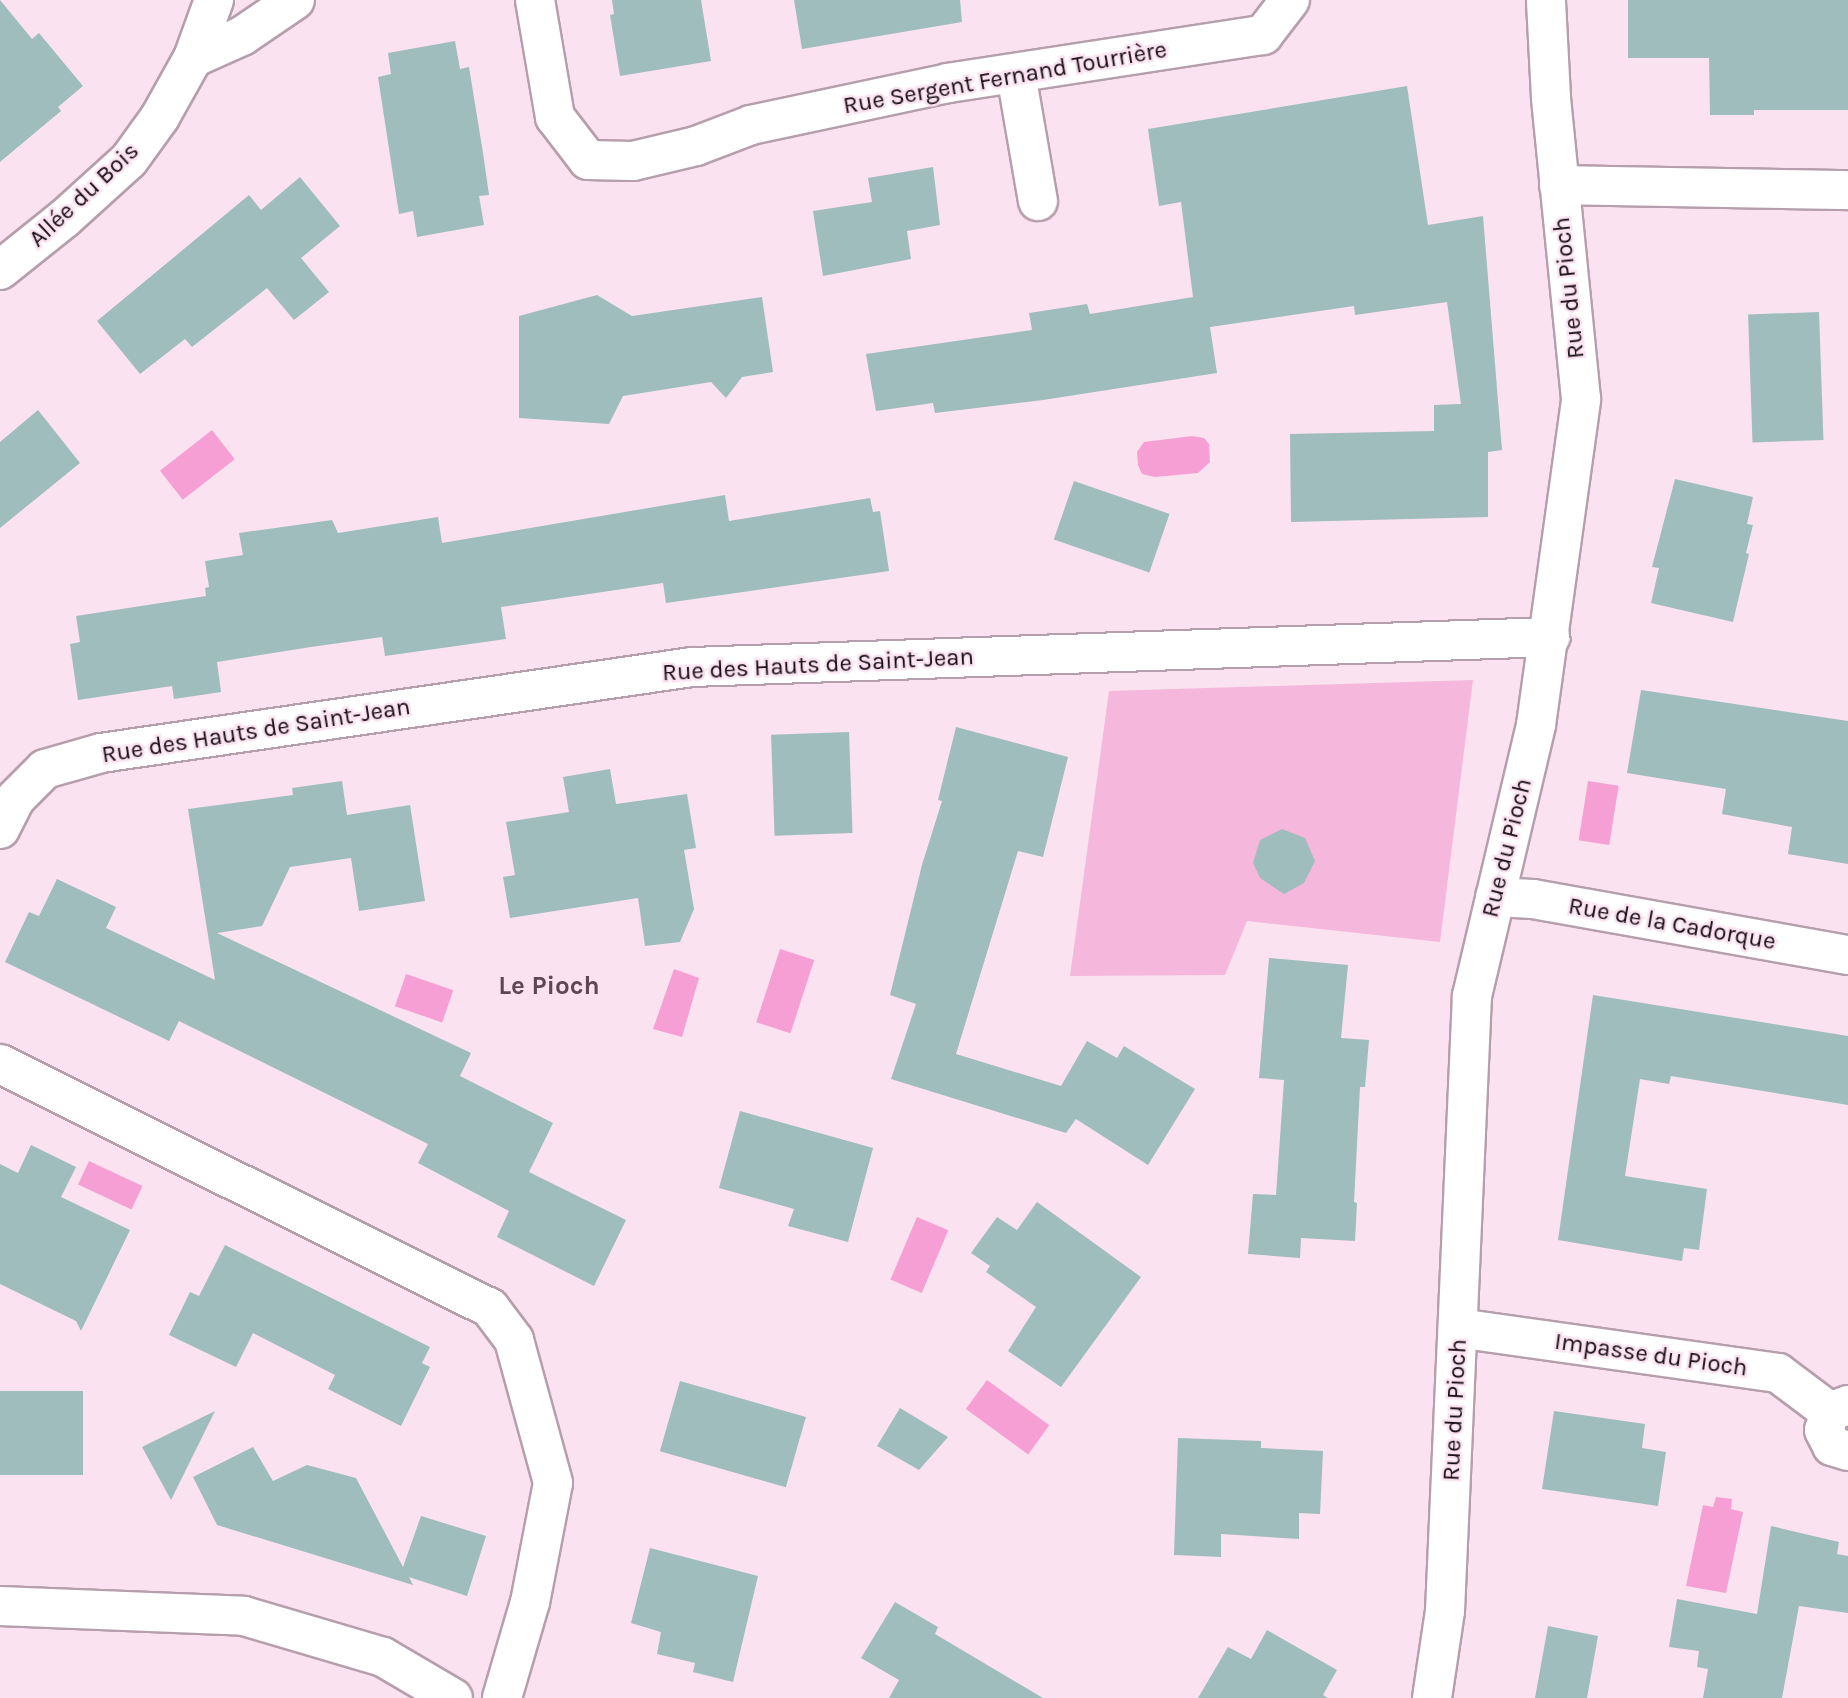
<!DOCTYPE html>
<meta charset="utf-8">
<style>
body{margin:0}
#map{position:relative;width:1848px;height:1698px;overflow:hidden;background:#fae2f0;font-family:Karla,sans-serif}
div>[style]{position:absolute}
.green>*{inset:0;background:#f5b7dc}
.water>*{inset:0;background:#f69fd5;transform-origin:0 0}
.building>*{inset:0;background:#9fbdbc;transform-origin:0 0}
.roads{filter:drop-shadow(2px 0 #b69fac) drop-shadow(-2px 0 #b69fac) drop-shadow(0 2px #b69fac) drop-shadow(0 -2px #b69fac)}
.minor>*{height:38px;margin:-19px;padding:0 19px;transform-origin:19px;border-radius:19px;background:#fff}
span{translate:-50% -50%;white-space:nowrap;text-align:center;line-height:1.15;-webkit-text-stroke:5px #fae2f0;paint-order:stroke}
.street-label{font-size:24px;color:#150d12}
.neighbourhood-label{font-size:26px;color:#5c4854;font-weight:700}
</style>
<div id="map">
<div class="green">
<i style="clip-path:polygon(1473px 680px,1440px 942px,1247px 921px,1225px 975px,1070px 976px,1109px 691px)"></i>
</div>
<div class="water">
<i style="left:212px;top:430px;width:37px;height:66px;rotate:52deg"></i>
<i style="clip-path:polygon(1192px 436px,1204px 438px,1209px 444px,1210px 462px,1198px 473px,1155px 477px,1142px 474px,1138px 465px,1137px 452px,1144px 442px)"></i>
<i style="left:1588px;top:781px;width:31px;height:60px;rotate:9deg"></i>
<i style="left:780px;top:949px;width:36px;height:77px;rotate:18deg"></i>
<i style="clip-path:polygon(674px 969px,699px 978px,682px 1037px,653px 1029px)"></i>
<i style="left:406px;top:974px;width:50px;height:34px;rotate:19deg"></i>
<i style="left:89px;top:1161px;width:59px;height:26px;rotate:25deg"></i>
<i style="left:917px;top:1217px;width:34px;height:68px;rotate:23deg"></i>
<i style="left:987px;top:1380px;width:77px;height:36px;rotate:36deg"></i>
<i style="clip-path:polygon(1716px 1497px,1732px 1499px,1731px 1509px,1743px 1512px,1726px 1593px,1686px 1586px,1703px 1505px,1713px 1507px)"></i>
</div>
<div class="building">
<i style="clip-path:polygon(0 0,32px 39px,39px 33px,83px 86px,58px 107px,61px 111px,0 162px)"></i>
<i style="clip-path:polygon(612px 0,701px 0,711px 61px,620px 76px,610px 15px,614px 14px)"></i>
<i style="clip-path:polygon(794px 0,960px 0,962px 22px,802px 49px)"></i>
<i style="clip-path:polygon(1628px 0,1848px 0,1848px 110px,1754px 110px,1754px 115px,1710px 115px,1709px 58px,1628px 58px)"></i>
<i style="clip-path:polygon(455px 41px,460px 69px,469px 67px,483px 153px,489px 195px,479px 196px,484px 225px,417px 237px,413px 211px,399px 214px,378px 77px,391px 74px,388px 53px)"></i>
<i style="clip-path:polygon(1407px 86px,1428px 225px,1483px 216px,1502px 450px,1488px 452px,1488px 517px,1291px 522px,1290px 434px,1434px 431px,1434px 405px,1461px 404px,1447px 302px,1355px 315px,1354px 306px,1210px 327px,1217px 373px,1043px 400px,935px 413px,933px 403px,876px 411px,866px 354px,1032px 330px,1029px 313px,1087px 304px,1090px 314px,1193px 297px,1181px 202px,1159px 206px,1148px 129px)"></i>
<i style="clip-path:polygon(933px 167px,940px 225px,907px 231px,911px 259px,823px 276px,813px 211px,872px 202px,868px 178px)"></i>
<i style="clip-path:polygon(300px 177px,340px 226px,301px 258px,329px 292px,294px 320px,267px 288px,192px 347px,185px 339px,140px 374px,97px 321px,249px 195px,261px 210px)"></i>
<i style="clip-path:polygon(597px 295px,632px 316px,762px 297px,773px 372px,742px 377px,726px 398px,711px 382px,623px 396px,609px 424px,519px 418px,519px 316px)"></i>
<i style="left:1819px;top:312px;width:128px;height:71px;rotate:88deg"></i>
<i style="clip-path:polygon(38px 410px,80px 463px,0 528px,0 442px)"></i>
<i style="clip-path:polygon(1675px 479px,1753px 497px,1747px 524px,1753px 525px,1746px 553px,1749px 554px,1733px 622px,1651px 603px,1659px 568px,1652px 567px)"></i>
<i style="left:1074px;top:481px;width:101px;height:62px;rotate:19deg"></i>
<i style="clip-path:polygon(725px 495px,729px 521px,870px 498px,873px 512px,880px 511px,889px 571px,666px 603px,663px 583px,501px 607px,506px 639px,385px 656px,382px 637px,311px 647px,217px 662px,221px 692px,174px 699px,172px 686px,78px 700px,70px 644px,80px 642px,76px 616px,206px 596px,205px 588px,209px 587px,205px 561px,243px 555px,239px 533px,332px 520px,338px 533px,438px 517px,442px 543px)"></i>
<i style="clip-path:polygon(1641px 690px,1848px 721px,1848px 864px,1788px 854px,1792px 827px,1722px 814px,1726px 789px,1627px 773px)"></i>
<i style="clip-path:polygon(956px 727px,1068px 757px,1043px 857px,1018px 851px,956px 1054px,1061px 1086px,1087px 1041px,1117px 1058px,1124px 1046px,1195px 1089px,1148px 1165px,1076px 1119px,1066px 1133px,891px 1079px,916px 1004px,890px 995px,922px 865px,942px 801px,938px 800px)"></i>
<i style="left:849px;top:732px;width:101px;height:78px;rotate:88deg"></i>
<i style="clip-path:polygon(610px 769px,616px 804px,687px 794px,696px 848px,684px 850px,694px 909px,680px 942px,645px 946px,638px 898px,510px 918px,503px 877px,515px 875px,506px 822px,569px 812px,563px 777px)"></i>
<i style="clip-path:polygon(342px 781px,347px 815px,410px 805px,425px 901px,359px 911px,351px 858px,290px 867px,262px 926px,217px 933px,471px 1053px,460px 1076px,553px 1123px,529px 1172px,626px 1220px,594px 1286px,497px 1237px,509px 1211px,418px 1163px,428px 1144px,179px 1021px,169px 1041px,5px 962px,29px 912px,39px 916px,57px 879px,116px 907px,106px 928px,215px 980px,188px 809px,293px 795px,292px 788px)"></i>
<i style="clip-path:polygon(1282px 829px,1305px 838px,1315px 861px,1304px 883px,1284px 894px,1260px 878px,1253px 863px,1260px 840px)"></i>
<i style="clip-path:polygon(1269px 958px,1348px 965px,1341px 1038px,1369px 1040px,1365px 1087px,1360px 1087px,1354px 1202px,1357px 1203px,1355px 1241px,1301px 1238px,1300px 1258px,1248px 1254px,1253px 1194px,1276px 1195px,1284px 1080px,1259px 1078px)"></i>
<i style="clip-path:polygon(1593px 995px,1848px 1036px,1848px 1105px,1671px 1076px,1669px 1084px,1640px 1079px,1625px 1176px,1707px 1189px,1699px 1250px,1684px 1248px,1682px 1261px,1558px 1240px)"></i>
<i style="clip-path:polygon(740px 1111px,873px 1148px,848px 1242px,788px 1226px,794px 1209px,719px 1188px)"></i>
<i style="clip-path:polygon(31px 1145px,76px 1167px,61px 1197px,130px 1230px,81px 1331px,76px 1321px,0 1284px,0 1164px,18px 1173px)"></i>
<i style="clip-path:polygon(1037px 1202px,1141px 1277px,1061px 1387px,1008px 1351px,1036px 1307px,986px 1272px,990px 1266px,971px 1253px,997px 1217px,1017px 1230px)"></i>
<i style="clip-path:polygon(225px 1245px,430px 1347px,422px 1363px,430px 1367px,401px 1426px,328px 1389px,335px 1375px,253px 1333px,236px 1367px,169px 1335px,190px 1292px,199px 1296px)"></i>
<i style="left:680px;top:1381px;width:131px;height:73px;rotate:16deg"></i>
<i style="left:0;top:1391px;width:83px;height:84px"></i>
<i style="clip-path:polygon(900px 1408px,948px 1437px,919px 1470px,877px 1446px)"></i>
<i style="clip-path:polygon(215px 1411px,171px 1500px,142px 1447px)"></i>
<i style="clip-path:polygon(1554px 1411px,1645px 1424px,1642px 1448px,1666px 1452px,1658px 1506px,1542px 1489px)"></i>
<i style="clip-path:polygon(1178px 1438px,1261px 1441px,1261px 1448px,1323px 1451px,1320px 1514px,1299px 1513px,1299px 1539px,1221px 1534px,1221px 1557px,1174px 1555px)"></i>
<i style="clip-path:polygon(253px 1447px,273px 1481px,307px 1465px,356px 1478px,403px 1567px,421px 1516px,486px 1536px,467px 1596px,409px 1577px,413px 1585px,217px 1525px,193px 1477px)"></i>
<i style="clip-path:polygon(1771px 1526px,1839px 1542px,1837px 1554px,1848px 1556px,1848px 1613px,1799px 1606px,1782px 1698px,1703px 1698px,1708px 1669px,1697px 1667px,1699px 1651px,1669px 1647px,1677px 1599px,1757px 1614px)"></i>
<i style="clip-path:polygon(650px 1548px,758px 1576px,733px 1682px,693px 1672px,695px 1663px,657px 1654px,661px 1632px,631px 1623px)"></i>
<i style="clip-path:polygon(895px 1602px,938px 1627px,935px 1634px,1043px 1698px,889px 1698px,899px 1680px,861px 1658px)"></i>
<i style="clip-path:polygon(1548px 1626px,1598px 1636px,1587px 1698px,1535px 1698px)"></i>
<i style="clip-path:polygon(1267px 1630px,1337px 1670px,1323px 1695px,1328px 1698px,1198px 1698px,1228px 1647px,1251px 1659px)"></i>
</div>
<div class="roads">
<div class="minor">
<i style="left:535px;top:0;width:119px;rotate:80.3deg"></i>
<i style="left:555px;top:117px;width:54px;rotate:52.5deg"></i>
<i style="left:588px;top:160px;width:45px;rotate:1.3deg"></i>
<i style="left:633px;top:161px;width:65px;rotate:-13.4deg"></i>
<i style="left:696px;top:146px;width:59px;rotate:-20.9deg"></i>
<i style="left:751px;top:125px;width:201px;rotate:-12deg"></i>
<i style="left:948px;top:83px;width:319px;rotate:-8.7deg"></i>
<i style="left:1263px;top:35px;width:44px;rotate:-52.4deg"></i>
<i style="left:193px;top:58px;width:54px;rotate:-24.2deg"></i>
<i style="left:242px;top:36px;width:64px;rotate:-34.2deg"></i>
<i style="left:1016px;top:74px;width:129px;rotate:80.2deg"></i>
<i style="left:1559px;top:185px;width:289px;rotate:1deg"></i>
<i style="left:0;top:270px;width:83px;rotate:-38.7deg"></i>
<i style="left:65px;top:218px;width:86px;rotate:-42.2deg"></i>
<i style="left:129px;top:160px;width:53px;rotate:-54.2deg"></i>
<i style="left:160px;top:117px;width:68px;rotate:-60.8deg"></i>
<i style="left:193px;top:58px;width:62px;rotate:-70.1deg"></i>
<i style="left:0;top:829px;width:34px;rotate:-63deg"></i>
<i style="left:15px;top:799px;width:42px;rotate:-45deg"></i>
<i style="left:45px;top:769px;width:58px;rotate:-15.9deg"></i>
<i style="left:101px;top:753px;width:597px;rotate:-8.28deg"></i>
<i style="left:692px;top:667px;width:859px;rotate:-2deg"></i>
<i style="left:1495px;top:897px;width:38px;rotate:3deg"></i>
<i style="left:1533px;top:899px;width:320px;rotate:10.1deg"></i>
<i style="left:0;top:1064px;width:547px;rotate:26.47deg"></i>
<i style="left:490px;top:1308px;width:40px;rotate:53deg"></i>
<i style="left:514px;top:1340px;width:148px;rotate:74.7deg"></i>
<i style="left:553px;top:1483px;width:121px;rotate:100.9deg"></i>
<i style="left:530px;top:1602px;width:100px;rotate:106.3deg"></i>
<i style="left:1458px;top:1328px;width:323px;rotate:8deg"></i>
<i style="left:1778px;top:1373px;width:65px;rotate:36.9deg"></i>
<i style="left:1848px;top:1405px;width:19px;rotate:159deg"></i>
<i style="left:1830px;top:1412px;width:19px;rotate:108deg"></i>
<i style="left:1824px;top:1430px;width:18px;rotate:63deg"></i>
<i style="left:1832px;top:1446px;width:17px;rotate:17deg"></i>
<i style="left:0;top:1606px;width:244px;rotate:2.3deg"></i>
<i style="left:244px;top:1616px;width:145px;rotate:16.4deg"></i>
<i style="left:383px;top:1657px;width:81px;rotate:30.4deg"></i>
<i style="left:1432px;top:1698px;width:88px;rotate:-81.5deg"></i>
<i style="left:1445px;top:1611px;width:616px;rotate:-87.49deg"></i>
<i style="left:1472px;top:996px;width:278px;rotate:-76.7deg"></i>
<i style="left:1536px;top:725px;width:329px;rotate:-82.1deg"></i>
<i style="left:1581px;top:399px;width:303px;rotate:-95.7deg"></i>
<i style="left:1551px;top:97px;width:97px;rotate:-93deg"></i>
</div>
</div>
<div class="street-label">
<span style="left:1005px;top:78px;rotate:-10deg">Rue Sergent Fernand Tourrière</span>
<span style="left:84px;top:195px;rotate:-43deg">Allée du Bois</span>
<span style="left:1569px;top:288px;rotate:-96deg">Rue du Pioch</span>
<span style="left:818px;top:665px;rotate:-3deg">Rue des Hauts de Saint-Jean</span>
<span style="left:256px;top:731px;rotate:-9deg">Rue des Hauts de Saint-Jean</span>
<span style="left:1507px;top:848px;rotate:-76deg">Rue du Pioch</span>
<span style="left:1672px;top:924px;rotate:10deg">Rue de la Cadorque</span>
<span style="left:1651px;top:1355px;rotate:8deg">Impasse du Pioch</span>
<span style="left:1455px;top:1410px;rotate:-87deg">Rue du Pioch</span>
</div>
<div class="neighbourhood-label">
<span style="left:549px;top:986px">Le Pioch</span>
</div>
</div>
